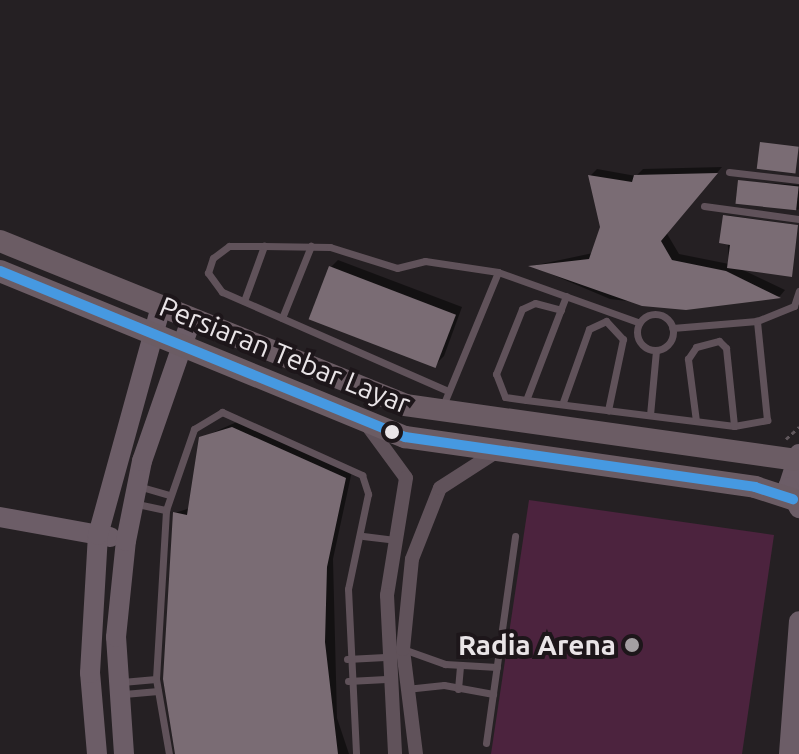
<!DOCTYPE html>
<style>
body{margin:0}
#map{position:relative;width:799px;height:754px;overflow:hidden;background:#252023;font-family:Ubuntu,sans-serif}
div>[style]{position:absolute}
.green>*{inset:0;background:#4c233e}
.shadow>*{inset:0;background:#0007}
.building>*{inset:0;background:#7a6c74;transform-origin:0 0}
.path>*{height:3px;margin-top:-1.5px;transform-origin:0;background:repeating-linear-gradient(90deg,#60575c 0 4px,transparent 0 8px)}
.lane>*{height:7px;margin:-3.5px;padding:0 3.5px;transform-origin:3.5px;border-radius:3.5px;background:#60525a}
.lane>.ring{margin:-3.5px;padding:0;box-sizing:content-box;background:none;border:7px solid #60525a;border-radius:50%}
.street>*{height:14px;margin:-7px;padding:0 7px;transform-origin:7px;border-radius:7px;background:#60525a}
.secondary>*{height:20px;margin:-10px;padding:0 10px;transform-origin:10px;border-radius:10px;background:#6c5d67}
.primary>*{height:22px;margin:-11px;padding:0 11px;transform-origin:11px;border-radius:11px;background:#6b5c64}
.bus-1>*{height:10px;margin:-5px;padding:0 5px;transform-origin:5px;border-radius:5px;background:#4699e1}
.dots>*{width:22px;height:22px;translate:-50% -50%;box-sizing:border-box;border:4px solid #1d161a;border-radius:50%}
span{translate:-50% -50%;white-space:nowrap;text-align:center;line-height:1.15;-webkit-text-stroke:8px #1d161a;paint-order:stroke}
.street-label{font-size:28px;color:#e9e4e7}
.poi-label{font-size:28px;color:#e9e4e7;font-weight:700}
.right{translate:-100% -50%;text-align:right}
</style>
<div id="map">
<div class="green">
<i style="clip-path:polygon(529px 500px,774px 535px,742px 754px,491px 754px)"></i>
</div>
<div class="shadow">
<i style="clip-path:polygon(722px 167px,666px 232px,679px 254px,729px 264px,726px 215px,798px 225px,741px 269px,785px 290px,780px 296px,686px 308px,610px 299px,532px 266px,593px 253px,602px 227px,590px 176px,597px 169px,636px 176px,643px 169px)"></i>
<i style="clip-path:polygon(740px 181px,799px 185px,799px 209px,798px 210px)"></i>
<i style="clip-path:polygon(338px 260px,462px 307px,444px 356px,437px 363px,331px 267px)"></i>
<i style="clip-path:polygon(239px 421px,352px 471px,333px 559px,337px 718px,349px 754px,177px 754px,175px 513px,190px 508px,201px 438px)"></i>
</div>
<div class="building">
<i style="left:760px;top:142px;width:39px;height:27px;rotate:7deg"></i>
<i style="clip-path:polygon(718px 173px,661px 241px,672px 260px,726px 271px,781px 298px,686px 310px,642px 306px,528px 266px,589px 259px,600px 227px,588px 175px,632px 182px,634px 175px)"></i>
<i style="left:738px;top:180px;width:61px;height:24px;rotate:6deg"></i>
<i style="clip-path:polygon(723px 215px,798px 225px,792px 277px,727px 268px,730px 245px,719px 243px)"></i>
<i style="left:329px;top:266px;width:136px;height:57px;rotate:21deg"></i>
<i style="clip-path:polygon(232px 427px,346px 478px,327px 567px,325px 642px,338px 754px,175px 754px,163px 679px,173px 512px,187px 515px,199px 437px)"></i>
</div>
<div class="path">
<i style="left:786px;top:439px;width:18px;rotate:-43deg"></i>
</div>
<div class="lane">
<i style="left:729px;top:172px;width:70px;rotate:6.5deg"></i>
<i style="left:704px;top:206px;width:96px;rotate:7.8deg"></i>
<i style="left:566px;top:296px;width:111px;rotate:111deg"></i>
<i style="left:526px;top:400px;width:210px;rotate:7.1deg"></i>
<i style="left:734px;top:426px;width:34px;rotate:-10deg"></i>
<i style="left:767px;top:420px;width:100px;rotate:-95.8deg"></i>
<i style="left:757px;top:321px;width:85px;rotate:175.3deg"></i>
<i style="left:244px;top:301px;width:59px;rotate:-70deg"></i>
<i class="ring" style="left:637px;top:314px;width:29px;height:29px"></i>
<i style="left:282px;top:318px;width:78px;rotate:-68.1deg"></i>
<i style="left:757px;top:321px;width:40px;rotate:-22deg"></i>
<i style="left:794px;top:306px;width:16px;rotate:-72deg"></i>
<i style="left:448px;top:391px;width:247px;rotate:-156.3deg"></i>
<i style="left:222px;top:292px;width:24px;rotate:-126deg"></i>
<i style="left:208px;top:273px;width:16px;rotate:-72deg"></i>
<i style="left:213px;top:258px;width:20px;rotate:-37deg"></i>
<i style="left:229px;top:246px;width:35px"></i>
<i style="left:264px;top:246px;width:66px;rotate:0.9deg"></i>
<i style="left:330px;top:247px;width:70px;rotate:17.4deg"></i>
<i style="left:397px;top:268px;width:29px;rotate:-14deg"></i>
<i style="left:425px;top:261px;width:74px;rotate:8.6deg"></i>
<i style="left:498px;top:272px;width:149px;rotate:19.7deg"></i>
<i style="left:526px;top:400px;width:21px;rotate:-172deg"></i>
<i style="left:505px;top:397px;width:25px;rotate:-111deg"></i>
<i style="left:496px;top:374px;width:70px;rotate:-68.2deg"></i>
<i style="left:522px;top:309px;width:14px;rotate:-25deg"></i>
<i style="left:535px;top:303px;width:27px;rotate:15deg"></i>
<i style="left:563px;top:402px;width:77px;rotate:-70.4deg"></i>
<i style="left:589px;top:329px;width:19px;rotate:-25deg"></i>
<i style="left:606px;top:321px;width:25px;rotate:47deg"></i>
<i style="left:623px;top:339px;width:73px;rotate:101.9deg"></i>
<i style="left:442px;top:408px;width:147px;rotate:-67.6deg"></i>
<i style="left:650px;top:415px;width:65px;rotate:-84.7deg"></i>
<i style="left:696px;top:421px;width:63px;rotate:-97.4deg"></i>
<i style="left:688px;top:359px;width:14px;rotate:-56deg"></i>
<i style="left:696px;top:347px;width:24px;rotate:-15deg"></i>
<i style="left:719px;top:341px;width:10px;rotate:45deg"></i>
<i style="left:726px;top:348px;width:78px;rotate:84.1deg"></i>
<i style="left:138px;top:486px;width:32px;rotate:16deg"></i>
<i style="left:137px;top:504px;width:30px;rotate:12deg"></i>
<i style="left:363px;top:536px;width:32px;rotate:7deg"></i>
<i style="left:403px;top:649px;width:45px;rotate:19.7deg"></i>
<i style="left:445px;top:664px;width:52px;rotate:3.3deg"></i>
<i style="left:347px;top:659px;width:38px;rotate:-3deg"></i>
<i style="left:348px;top:681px;width:38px;rotate:-3deg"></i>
<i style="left:122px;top:682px;width:34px;rotate:-5deg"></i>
<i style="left:406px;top:689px;width:38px;rotate:-6deg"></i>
<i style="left:444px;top:685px;width:50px;rotate:10.4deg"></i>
<i style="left:458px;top:689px;width:24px;rotate:-85deg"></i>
<i style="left:124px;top:694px;width:34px;rotate:-5deg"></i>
<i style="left:486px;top:743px;width:209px;rotate:-82deg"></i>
<i style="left:169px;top:754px;width:76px;rotate:-99.8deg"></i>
<i style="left:156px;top:679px;width:169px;rotate:-86.6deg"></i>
<i style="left:166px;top:510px;width:86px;rotate:-70.9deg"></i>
<i style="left:194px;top:429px;width:33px;rotate:-31deg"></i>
<i style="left:222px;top:412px;width:154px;rotate:24.2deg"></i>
<i style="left:362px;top:475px;width:20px;rotate:72deg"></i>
<i style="left:368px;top:494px;width:97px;rotate:101.9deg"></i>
<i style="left:348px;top:589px;width:165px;rotate:87.2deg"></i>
</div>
<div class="street">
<i style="left:368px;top:426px;width:64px;rotate:53.8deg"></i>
<i style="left:406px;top:478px;width:119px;rotate:99.2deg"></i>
<i style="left:387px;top:595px;width:159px;rotate:87.1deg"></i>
<i style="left:416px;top:754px;width:106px;rotate:-97.1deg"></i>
<i style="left:403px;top:649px;width:90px;rotate:-84.3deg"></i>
<i style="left:412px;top:559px;width:76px;rotate:-68.5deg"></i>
<i style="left:440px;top:488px;width:63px;rotate:-32.7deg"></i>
</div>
<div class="secondary">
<i style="left:799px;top:454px;width:35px;rotate:108deg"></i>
<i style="left:788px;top:487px;width:24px;rotate:62deg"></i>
<i style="left:0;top:517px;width:112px;rotate:10.3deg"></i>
<i style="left:97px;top:754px;width:81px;rotate:-94.9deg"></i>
<i style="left:90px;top:673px;width:138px;rotate:-86.7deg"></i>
<i style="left:98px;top:535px;width:233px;rotate:-74.6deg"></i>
<i style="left:124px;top:754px;width:117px;rotate:-93.9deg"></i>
<i style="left:116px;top:637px;width:97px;rotate:-84.1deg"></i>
<i style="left:126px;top:541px;width:82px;rotate:-78.7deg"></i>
<i style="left:142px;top:461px;width:146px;rotate:-70.8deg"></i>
<i style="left:789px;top:754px;width:133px;rotate:-85.7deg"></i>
</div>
<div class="primary">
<i style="left:0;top:241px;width:437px;rotate:22deg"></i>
<i style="left:405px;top:405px;width:393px;rotate:8deg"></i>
<i style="left:0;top:271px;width:438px;rotate:22.3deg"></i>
<i style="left:405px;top:437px;width:354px;rotate:8.1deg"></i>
<i style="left:755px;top:487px;width:40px;rotate:18deg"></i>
</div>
<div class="bus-1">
<i style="left:0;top:271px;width:438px;rotate:22.3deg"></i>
<i style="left:405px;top:437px;width:354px;rotate:8.1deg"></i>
<i style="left:755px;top:487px;width:40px;rotate:18deg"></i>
</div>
<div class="dots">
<i style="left:392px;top:432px;background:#e9e4e7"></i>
<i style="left:632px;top:645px;background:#a49fa2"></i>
</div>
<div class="street-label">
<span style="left:285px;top:355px;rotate:22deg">Persiaran Tebar Layar</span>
</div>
<div class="poi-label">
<span class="right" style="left:616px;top:645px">Radia Arena</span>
</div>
</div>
